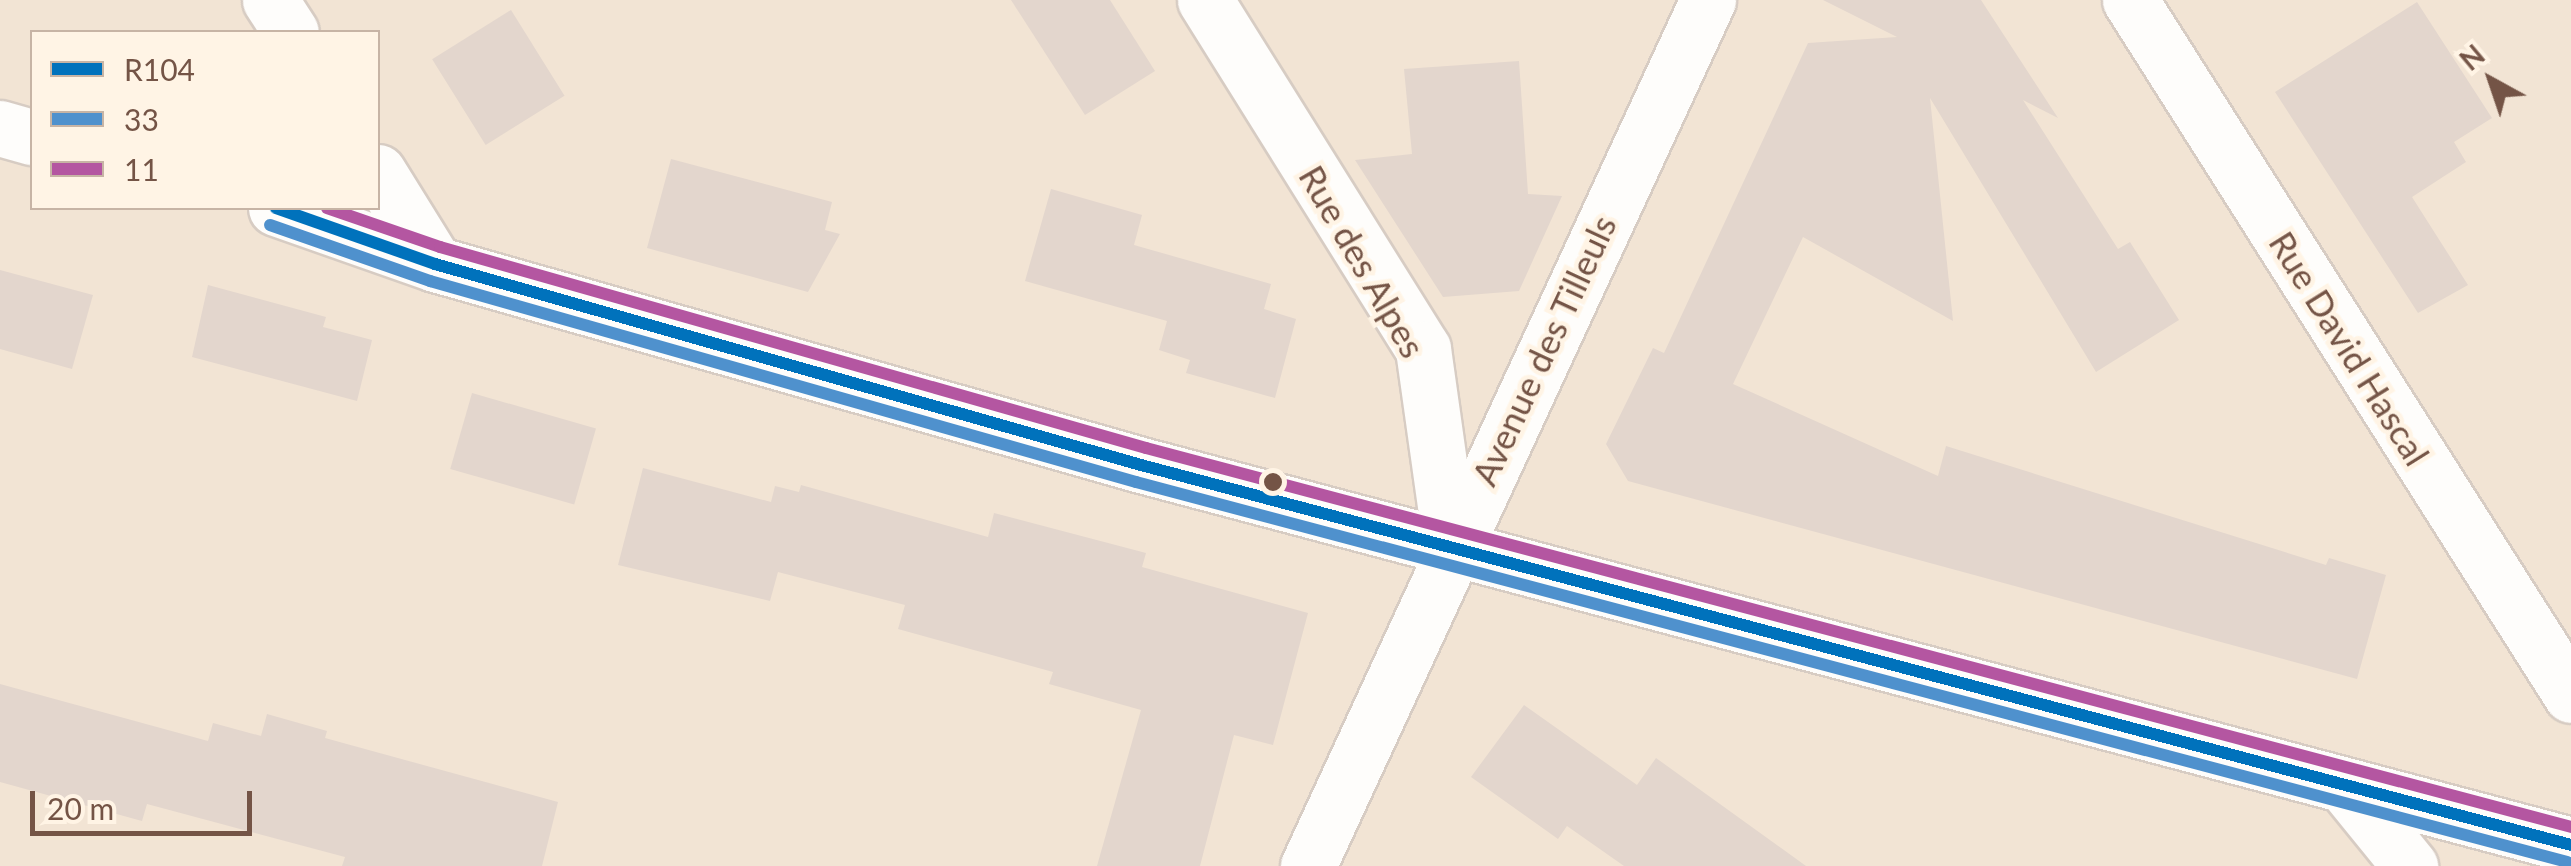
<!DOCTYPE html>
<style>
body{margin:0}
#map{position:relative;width:2571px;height:866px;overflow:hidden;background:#f6efe5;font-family:Lato,sans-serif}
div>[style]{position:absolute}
.residential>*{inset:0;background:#f2e4d4}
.building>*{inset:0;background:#e3d6cd;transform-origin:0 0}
.roads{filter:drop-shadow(2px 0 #d7ccc3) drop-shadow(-2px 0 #d7ccc3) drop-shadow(0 2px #d7ccc3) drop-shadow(0 -2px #d7ccc3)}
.minor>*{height:55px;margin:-27.5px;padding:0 27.5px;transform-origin:27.5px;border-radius:27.5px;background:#fefdfb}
.bus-1>*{height:12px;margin:-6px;padding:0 6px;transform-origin:6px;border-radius:6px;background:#0072bc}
.bus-2>*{height:12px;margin:-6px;padding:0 6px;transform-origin:6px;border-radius:6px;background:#4f91cd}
.bus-3>*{height:12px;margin:-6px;padding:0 6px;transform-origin:6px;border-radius:6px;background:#b456a1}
.dots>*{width:28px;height:28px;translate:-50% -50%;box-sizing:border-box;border:5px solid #fff4e5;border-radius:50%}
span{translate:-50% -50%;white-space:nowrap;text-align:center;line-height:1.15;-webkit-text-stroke:9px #fff4e5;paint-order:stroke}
.street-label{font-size:35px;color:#745446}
.legend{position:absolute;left:30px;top:30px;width:350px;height:180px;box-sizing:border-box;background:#fff4e5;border:2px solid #c7b4a5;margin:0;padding:12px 18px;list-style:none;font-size:30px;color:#745446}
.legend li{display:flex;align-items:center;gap:20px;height:50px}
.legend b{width:50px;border:2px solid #c7b4a5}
.north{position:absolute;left:2441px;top:30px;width:100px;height:100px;-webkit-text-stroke:8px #fff4e5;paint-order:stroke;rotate:320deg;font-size:28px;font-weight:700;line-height:40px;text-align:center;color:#745446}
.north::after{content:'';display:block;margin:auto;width:35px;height:45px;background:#745446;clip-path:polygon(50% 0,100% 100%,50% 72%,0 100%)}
.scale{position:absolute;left:30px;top:791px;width:222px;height:45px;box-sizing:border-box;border:5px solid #745446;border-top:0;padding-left:12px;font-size:30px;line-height:35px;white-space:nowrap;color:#745446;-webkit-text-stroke:8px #fff4e5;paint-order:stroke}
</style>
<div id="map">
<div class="residential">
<i style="clip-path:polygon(evenodd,0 0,2571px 0,2571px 866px,0 866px,0 0,32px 32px,378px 32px,378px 208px,32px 208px,32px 32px)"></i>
</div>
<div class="building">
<i style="clip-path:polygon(1011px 0,1110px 0,1155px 71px,1085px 115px)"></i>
<i style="clip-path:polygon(1823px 0,1981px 0,2058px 118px,2023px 100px,2118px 249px,2130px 242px,2179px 320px,2096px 372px,1930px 98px,1953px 321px,1803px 237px,1733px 384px,1938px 476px,1946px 446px,2326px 565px,2329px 558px,2386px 575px,2357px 679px,1628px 481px,1606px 444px,1653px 348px,1664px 353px,1808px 43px,1897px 37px)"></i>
<i style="clip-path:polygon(2417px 2px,2492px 118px,2454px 142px,2466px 162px,2412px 197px,2468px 285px,2418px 313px,2275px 92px)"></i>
<i style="left:511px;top:10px;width:101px;height:93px;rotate:58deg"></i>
<i style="clip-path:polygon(1519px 61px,1528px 194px,1562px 196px,1519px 291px,1443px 297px,1355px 160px,1412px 154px,1404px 69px)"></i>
<i style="clip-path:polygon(671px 159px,832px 202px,825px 230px,840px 234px,808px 292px,647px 248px)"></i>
<i style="clip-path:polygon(1051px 189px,1142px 215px,1134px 245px,1271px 284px,1264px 309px,1296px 319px,1275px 398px,1186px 373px,1190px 360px,1159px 350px,1167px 321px,1025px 281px)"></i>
<i style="clip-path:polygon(0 270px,93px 295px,72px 369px,0 349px)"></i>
<i style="clip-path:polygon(208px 285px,326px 317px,323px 327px,372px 340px,357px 401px,192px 357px)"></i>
<i style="left:472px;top:393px;width:129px;height:79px;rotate:16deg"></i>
<i style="clip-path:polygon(643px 468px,771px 502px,775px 486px,799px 492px,801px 485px,988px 537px,994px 513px,1146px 553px,1142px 567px,1308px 613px,1273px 745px,1234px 735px,1200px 866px,1097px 866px,1141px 710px,1049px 684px,1053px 672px,898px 629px,905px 605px,778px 572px,770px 601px,618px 565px)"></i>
<i style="clip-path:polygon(0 684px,208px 741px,213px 723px,261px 736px,267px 714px,327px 731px,325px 738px,558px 802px,542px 866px,342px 866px,345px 857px,147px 804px,142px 821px,0 782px)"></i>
<i style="clip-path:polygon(1524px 705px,1637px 785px,1656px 758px,1806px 866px,1624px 866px,1567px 826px,1558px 839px,1471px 777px)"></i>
</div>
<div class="roads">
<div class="minor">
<i style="left:270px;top:0;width:38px;rotate:57deg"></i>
<i style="left:1205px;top:0;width:411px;rotate:58deg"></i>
<i style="left:1423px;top:349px;width:200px;rotate:82deg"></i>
<i style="left:2130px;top:0;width:823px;rotate:57.6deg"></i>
<i style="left:0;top:128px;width:33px;rotate:16deg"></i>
<i style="left:378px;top:172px;width:108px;rotate:58.2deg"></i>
<i style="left:276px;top:208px;width:169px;rotate:19.4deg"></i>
<i style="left:435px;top:264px;width:734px;rotate:15.89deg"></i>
<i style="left:1141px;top:465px;width:1480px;rotate:14.88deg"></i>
<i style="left:2349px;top:791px;width:97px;rotate:50.9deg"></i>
<i style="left:1308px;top:866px;width:954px;rotate:-65.21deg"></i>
</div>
</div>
<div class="bus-1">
<i style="left:276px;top:208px;width:169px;rotate:19.4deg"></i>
<i style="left:435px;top:264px;width:734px;rotate:15.89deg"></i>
<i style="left:1141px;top:465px;width:1480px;rotate:14.88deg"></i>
</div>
<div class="bus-2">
<i style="left:270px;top:225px;width:170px;rotate:19.3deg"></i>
<i style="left:430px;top:281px;width:734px;rotate:15.89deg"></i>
<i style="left:1136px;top:482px;width:1481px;rotate:14.87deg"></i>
</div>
<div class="bus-3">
<i style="left:327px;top:208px;width:120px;rotate:19deg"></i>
<i style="left:440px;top:247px;width:734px;rotate:15.89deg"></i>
<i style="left:1146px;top:448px;width:1475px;rotate:14.89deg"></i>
</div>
<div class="dots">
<i style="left:1273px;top:482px;background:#745446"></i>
</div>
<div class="street-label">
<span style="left:1363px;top:261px;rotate:60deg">Rue des Alpes</span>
<span style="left:2350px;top:348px;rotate:58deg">Rue David Hascal</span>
<span style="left:1543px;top:350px;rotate:-65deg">Avenue des Tilleuls</span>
</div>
<ul class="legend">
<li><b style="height:12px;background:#0072bc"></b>R104</li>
<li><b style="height:12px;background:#4f91cd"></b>33</li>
<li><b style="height:12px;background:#b456a1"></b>11</li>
</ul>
<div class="north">N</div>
<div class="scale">20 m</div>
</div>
